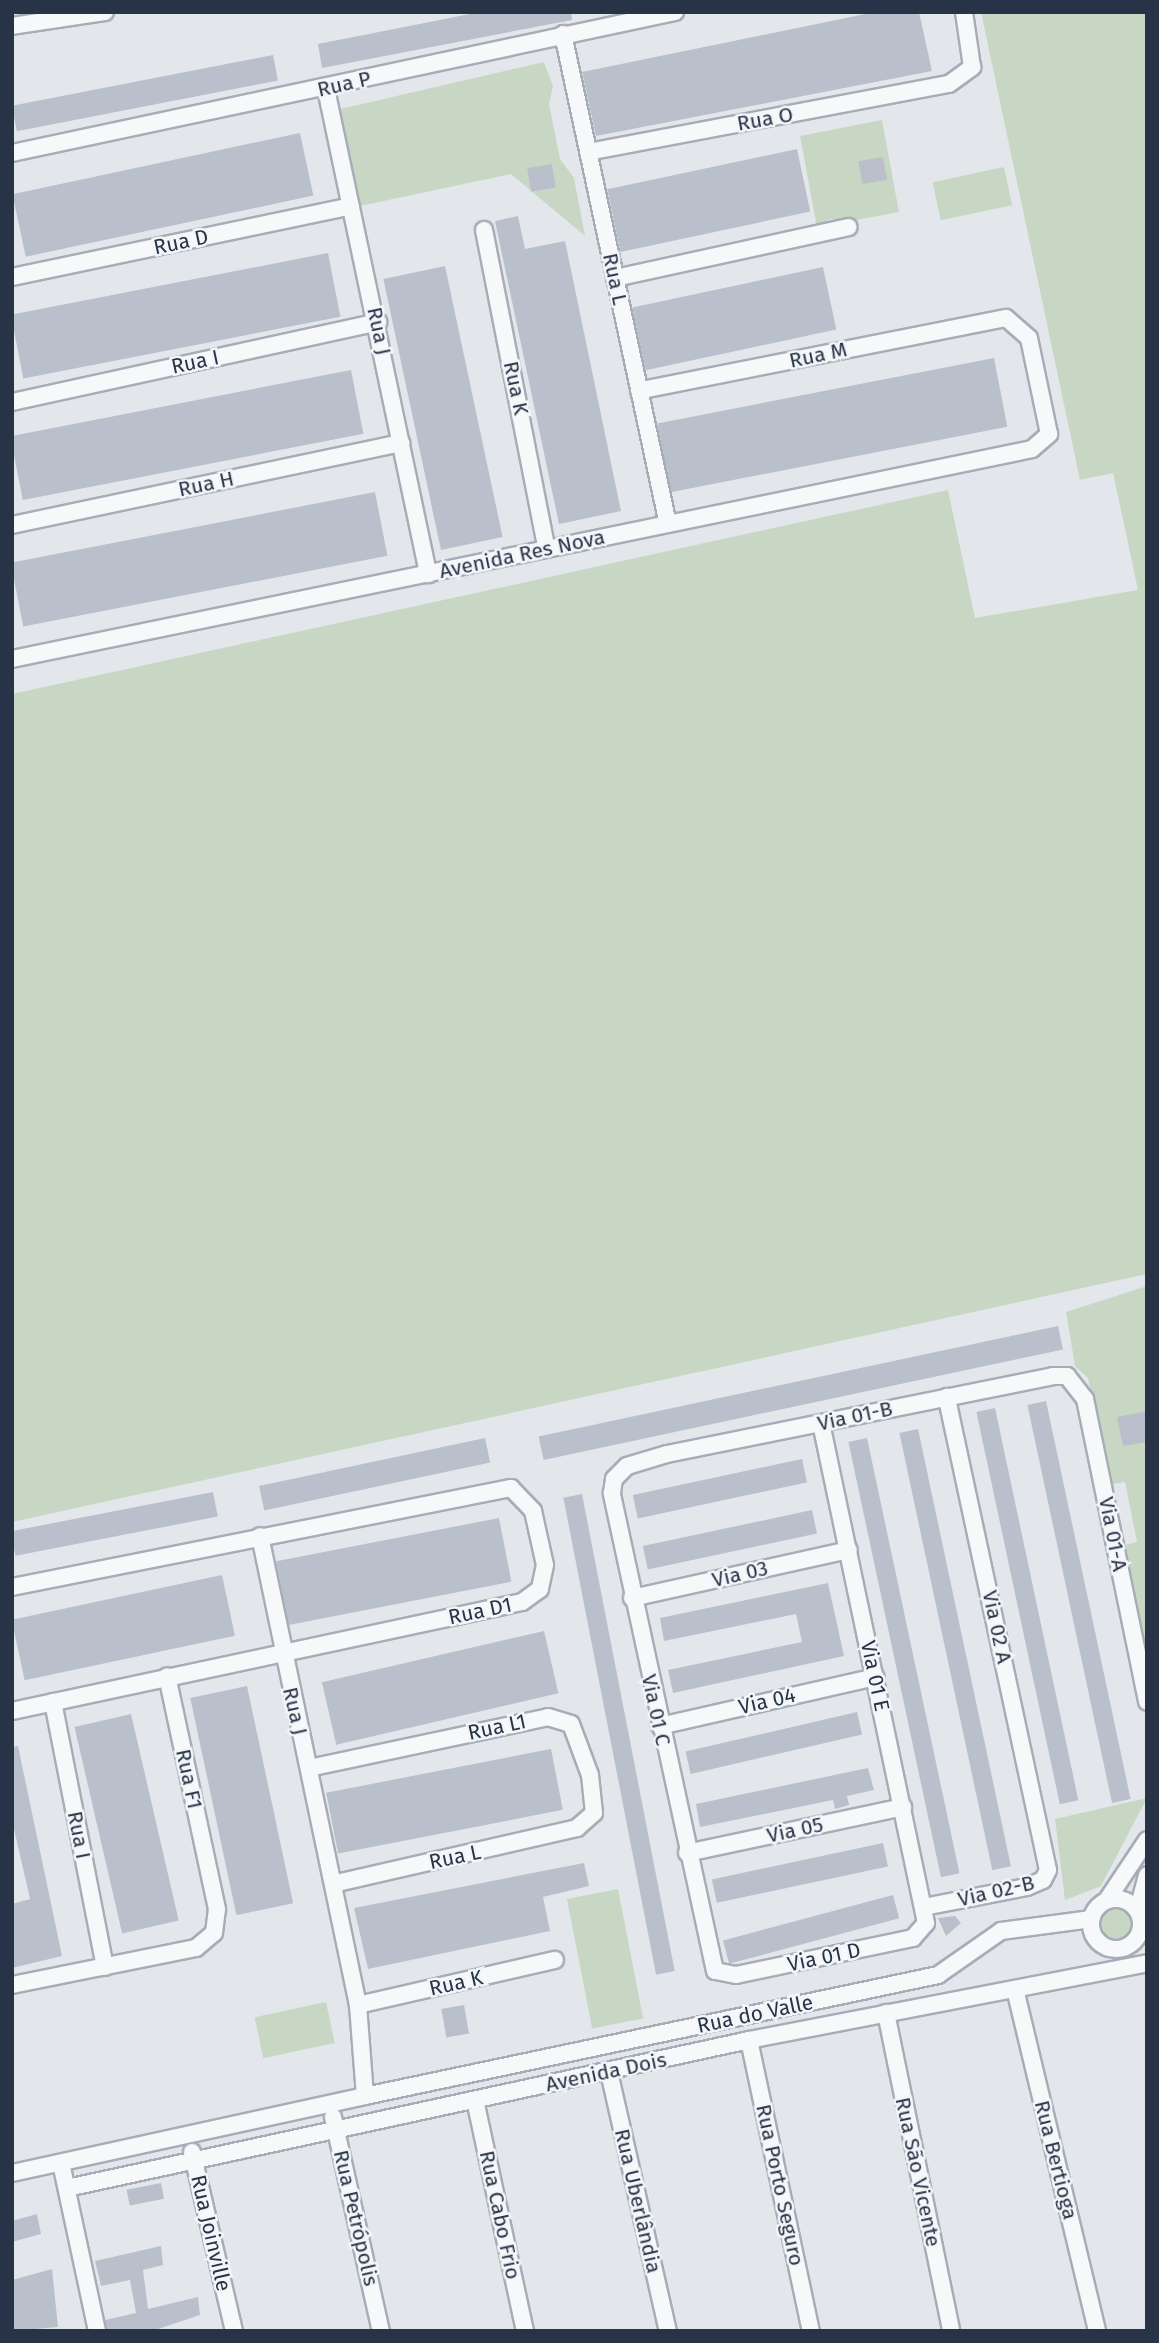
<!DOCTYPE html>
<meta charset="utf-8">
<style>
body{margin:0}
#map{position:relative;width:1159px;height:2343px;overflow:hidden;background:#e3e7ec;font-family:"Fira Sans",sans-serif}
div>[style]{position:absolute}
.green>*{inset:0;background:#c8d7c4;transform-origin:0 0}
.round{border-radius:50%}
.building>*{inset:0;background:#bac0cb;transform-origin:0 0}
.roads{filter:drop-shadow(2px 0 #a7adb7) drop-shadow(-2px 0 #a7adb7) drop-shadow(0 2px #a7adb7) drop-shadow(0 -2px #a7adb7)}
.street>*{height:16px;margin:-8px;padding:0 8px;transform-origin:8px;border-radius:8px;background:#f7f8fa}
.street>.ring{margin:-8px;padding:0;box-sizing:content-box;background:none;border:16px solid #f7f8fa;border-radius:50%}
span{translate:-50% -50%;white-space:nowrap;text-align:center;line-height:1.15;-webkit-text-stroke:5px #f3f6f9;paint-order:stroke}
.street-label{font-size:21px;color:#293347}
.frame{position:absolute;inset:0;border:14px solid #293347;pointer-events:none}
</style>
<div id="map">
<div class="green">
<i style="clip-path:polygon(981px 12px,1147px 12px,1147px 1274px,12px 1522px,12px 694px,948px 490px,975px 618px,1138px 590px,1113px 473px,1080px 480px)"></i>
<i style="clip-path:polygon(544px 62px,553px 86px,549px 104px,560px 159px,574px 178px,585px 236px,511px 174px,355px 207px,336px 110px)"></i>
<i style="clip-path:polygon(882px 120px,899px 212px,846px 222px,830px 219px,817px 228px,800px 136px)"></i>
<i style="left:1004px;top:167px;width:39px;height:73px;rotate:78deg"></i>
<i style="clip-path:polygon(1147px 1286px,1147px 1673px,1120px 1546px,1137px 1542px,1125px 1482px,1108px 1485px,1088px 1378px,1075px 1366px,1066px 1312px)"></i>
<i style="clip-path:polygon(1147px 1798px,1101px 1886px,1065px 1900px,1055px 1819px)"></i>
<i style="left:618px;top:1889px;width:132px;height:52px;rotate:79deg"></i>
<i class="round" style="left:1101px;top:1905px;width:34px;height:34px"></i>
<i style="left:326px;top:2002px;width:42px;height:73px;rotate:78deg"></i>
</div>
<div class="building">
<i style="clip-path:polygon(480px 12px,571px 12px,572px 20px,322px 68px,318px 44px)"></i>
<i style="clip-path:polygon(875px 12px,919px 12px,932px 71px,596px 136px,582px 72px)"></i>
<i style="left:273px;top:55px;width:26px;height:266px;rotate:79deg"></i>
<i style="left:300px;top:133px;width:64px;height:294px;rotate:78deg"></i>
<i style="left:797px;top:149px;width:64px;height:194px;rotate:78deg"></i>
<i style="left:883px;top:157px;width:23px;height:25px;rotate:80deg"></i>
<i style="left:552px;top:164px;width:24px;height:25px;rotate:81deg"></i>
<i style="clip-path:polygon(518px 216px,525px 249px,565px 241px,621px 511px,559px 524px,495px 221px)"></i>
<i style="left:328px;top:253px;width:65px;height:323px;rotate:79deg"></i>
<i style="left:445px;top:266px;width:277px;height:63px;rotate:78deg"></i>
<i style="left:823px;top:267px;width:64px;height:195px;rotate:78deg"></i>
<i style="left:994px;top:358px;width:70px;height:343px;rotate:79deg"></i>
<i style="left:351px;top:370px;width:65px;height:347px;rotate:79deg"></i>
<i style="left:375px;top:492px;width:65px;height:371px;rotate:79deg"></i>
<i style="left:1058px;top:1326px;width:24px;height:531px;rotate:78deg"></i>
<i style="left:1046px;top:1401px;width:407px;height:19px;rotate:78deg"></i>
<i style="left:995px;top:1408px;width:401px;height:19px;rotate:78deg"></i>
<i style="clip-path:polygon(1147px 1411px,1147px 1442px,1123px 1446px,1117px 1417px)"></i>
<i style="left:918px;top:1429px;width:447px;height:19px;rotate:78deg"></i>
<i style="left:485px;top:1438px;width:25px;height:231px;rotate:78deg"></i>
<i style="left:867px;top:1438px;width:445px;height:19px;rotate:78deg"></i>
<i style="left:802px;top:1459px;width:24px;height:173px;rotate:78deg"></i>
<i style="left:213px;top:1492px;width:25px;height:206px;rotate:79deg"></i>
<i style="left:582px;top:1494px;width:486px;height:19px;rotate:79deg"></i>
<i style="left:812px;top:1510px;width:24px;height:173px;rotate:78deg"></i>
<i style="left:499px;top:1518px;width:65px;height:227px;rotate:79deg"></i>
<i style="left:222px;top:1575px;width:62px;height:215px;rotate:78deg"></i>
<i style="clip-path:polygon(828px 1583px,844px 1656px,673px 1693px,668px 1670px,802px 1642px,796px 1614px,664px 1641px,660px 1618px)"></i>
<i style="left:544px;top:1631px;width:64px;height:228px;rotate:77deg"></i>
<i style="left:247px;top:1686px;width:222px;height:58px;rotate:78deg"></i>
<i style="left:857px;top:1712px;width:23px;height:176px;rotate:77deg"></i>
<i style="left:131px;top:1714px;width:212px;height:58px;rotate:77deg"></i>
<i style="clip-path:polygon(18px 1746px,62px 1956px,12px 1968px,12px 1904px,30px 1899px,12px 1820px,12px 1747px)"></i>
<i style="left:551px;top:1749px;width:62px;height:229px;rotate:79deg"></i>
<i style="clip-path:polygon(868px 1768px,874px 1790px,847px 1796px,849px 1805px,835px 1809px,833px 1800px,700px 1827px,696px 1804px)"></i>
<i style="left:883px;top:1843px;width:24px;height:175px;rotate:78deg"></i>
<i style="clip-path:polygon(584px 1863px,589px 1886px,543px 1897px,550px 1931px,368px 1969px,354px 1908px)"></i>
<i style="left:893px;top:1895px;width:24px;height:176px;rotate:75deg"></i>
<i style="clip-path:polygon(955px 1916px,961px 1923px,946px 1936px,938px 1918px)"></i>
<i style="left:464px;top:2005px;width:29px;height:23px;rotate:80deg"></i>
<i style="left:161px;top:2183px;width:16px;height:35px;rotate:79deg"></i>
<i style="clip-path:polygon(37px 2214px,41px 2234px,12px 2242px,12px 2221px)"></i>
<i style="clip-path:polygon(161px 2246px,163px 2265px,143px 2270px,148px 2309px,198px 2297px,200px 2315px,152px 2331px,107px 2331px,105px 2320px,136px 2313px,130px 2280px,101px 2286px,95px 2261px)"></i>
<i style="clip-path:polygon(52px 2269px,58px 2327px,12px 2331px,12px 2280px)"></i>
</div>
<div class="roads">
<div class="street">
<i style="left:12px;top:26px;width:94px;rotate:-8.6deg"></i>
<i style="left:563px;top:34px;width:501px;rotate:77.91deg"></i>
<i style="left:326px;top:89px;width:496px;rotate:78.1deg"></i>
<i style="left:588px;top:152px;width:367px;rotate:-10.7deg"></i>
<i style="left:949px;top:84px;width:29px;rotate:-36deg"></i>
<i style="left:972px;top:67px;width:56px;rotate:-98.3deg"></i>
<i style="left:12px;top:153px;width:678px;rotate:-12.01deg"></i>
<i style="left:484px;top:230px;width:322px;rotate:78.9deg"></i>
<i style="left:12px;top:277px;width:346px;rotate:-11.8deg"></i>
<i style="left:615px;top:278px;width:239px;rotate:-12.3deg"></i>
<i style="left:12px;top:402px;width:375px;rotate:-12.3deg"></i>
<i style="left:12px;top:525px;width:398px;rotate:-11.9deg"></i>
<i style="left:12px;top:659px;width:1041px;rotate:-11.63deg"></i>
<i style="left:1032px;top:449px;width:23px;rotate:-41deg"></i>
<i style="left:1049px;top:434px;width:98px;rotate:-101.8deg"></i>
<i style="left:1029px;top:338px;width:30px;rotate:-139deg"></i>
<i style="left:1006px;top:318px;width:374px;rotate:168.8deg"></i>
<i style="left:821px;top:1423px;width:511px;rotate:78.14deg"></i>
<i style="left:926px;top:1923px;width:20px;rotate:131deg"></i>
<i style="left:913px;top:1938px;width:181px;rotate:168.2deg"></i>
<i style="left:736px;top:1975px;width:21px;rotate:-169deg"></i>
<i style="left:715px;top:1971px;width:489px;rotate:-102.2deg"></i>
<i style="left:612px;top:1493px;width:14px;rotate:-82deg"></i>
<i style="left:614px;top:1479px;width:18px;rotate:-45deg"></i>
<i style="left:627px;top:1466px;width:42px;rotate:-16.7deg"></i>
<i style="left:667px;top:1454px;width:394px;rotate:-11.4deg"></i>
<i style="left:1053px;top:1376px;width:14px"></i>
<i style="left:1067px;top:1376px;width:29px;rotate:52deg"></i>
<i style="left:1085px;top:1399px;width:309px;rotate:78.4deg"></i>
<i style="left:12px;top:1587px;width:509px;rotate:-11.22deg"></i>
<i style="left:511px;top:1488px;width:32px;rotate:46deg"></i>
<i style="left:533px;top:1511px;width:55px;rotate:77.5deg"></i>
<i style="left:545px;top:1565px;width:25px;rotate:102deg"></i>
<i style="left:540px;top:1589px;width:22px;rotate:144deg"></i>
<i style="left:522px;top:1602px;width:522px;rotate:167.94deg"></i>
<i style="left:632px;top:1598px;width:222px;rotate:-12.5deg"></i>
<i style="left:53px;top:1702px;width:270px;rotate:78.9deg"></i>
<i style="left:660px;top:1726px;width:221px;rotate:-12.8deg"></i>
<i style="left:309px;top:1768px;width:244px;rotate:-12deg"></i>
<i style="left:548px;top:1717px;width:24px;rotate:17deg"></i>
<i style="left:571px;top:1724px;width:54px;rotate:69.6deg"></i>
<i style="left:590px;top:1775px;width:38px;rotate:84deg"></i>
<i style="left:594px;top:1813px;width:23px;rotate:139deg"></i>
<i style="left:577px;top:1828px;width:250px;rotate:167.1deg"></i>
<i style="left:687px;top:1853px;width:221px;rotate:-12deg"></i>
<i class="ring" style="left:1091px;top:1899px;width:34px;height:34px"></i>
<i style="left:1107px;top:1900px;width:72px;rotate:-56.3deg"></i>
<i style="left:924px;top:1907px;width:105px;rotate:-11deg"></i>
<i style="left:1027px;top:1887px;width:17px;rotate:-24deg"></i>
<i style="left:1043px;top:1880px;width:11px;rotate:-63deg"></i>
<i style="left:1048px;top:1870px;width:484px;rotate:-102.1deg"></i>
<i style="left:1138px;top:1909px;width:35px;rotate:-75deg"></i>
<i style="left:12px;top:1985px;width:188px;rotate:-11.4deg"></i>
<i style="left:196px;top:1948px;width:23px;rotate:-40deg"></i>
<i style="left:214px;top:1933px;width:24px;rotate:-83deg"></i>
<i style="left:217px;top:1909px;width:238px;rotate:-102.1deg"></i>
<i style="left:1015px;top:1989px;width:352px;rotate:76.5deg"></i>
<i style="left:358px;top:2005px;width:202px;rotate:-12.9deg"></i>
<i style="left:886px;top:2013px;width:325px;rotate:78.4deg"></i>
<i style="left:749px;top:2040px;width:298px;rotate:78deg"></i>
<i style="left:609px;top:2072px;width:266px;rotate:77.2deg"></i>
<i style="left:365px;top:2096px;width:586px;rotate:-11.92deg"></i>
<i style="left:938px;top:1975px;width:77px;rotate:-34.9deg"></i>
<i style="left:1001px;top:1931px;width:91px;rotate:-7.6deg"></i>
<i style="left:475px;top:2100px;width:236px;rotate:77.8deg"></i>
<i style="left:333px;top:2117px;width:219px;rotate:77.4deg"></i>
<i style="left:192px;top:2152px;width:184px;rotate:76.8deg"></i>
<i style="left:61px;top:2163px;width:172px;rotate:77.9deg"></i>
<i style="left:12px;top:2173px;width:361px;rotate:-12.3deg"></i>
<i style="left:365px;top:2096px;width:91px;rotate:-94.4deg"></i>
<i style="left:358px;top:2005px;width:479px;rotate:-101.8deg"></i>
<i style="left:67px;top:2188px;width:698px;rotate:-12.24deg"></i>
<i style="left:749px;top:2040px;width:405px;rotate:-10.9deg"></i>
</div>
</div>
<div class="street-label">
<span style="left:344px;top:84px;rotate:-13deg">Rua P</span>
<span style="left:765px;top:119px;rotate:-10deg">Rua O</span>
<span style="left:181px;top:242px;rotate:-12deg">Rua D</span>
<span style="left:615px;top:279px;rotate:78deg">Rua L</span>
<span style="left:379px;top:331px;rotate:78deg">Rua J</span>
<span style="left:818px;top:355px;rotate:-12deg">Rua M</span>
<span style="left:195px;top:362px;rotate:-12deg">Rua I</span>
<span style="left:516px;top:388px;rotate:78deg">Rua K</span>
<span style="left:206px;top:484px;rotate:-12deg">Rua H</span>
<span style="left:522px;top:554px;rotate:-12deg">Avenida Res Nova</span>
<span style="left:855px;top:1416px;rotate:-12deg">Via 01-B</span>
<span style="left:1113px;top:1534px;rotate:79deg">Via 01-A</span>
<span style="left:740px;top:1574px;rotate:-13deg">Via 03</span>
<span style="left:480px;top:1611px;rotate:-12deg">Rua D1</span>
<span style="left:997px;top:1627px;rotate:78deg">Via 02 A</span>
<span style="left:875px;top:1676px;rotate:78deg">Via 01 E</span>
<span style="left:767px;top:1701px;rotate:-13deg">Via 04</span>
<span style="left:656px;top:1710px;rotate:78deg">Via 01 C</span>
<span style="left:295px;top:1711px;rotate:77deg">Rua J</span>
<span style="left:497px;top:1727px;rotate:-12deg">Rua L1</span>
<span style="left:189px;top:1779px;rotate:78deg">Rua F1</span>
<span style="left:795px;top:1830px;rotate:-12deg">Via 05</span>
<span style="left:79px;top:1835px;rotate:79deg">Rua I</span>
<span style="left:455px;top:1857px;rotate:-12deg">Rua L</span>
<span style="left:996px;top:1891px;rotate:-13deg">Via 02-B</span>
<span style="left:824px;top:1957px;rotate:-12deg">Via 01 D</span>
<span style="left:456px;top:1983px;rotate:-13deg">Rua K</span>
<span style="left:755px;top:2014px;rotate:-12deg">Rua do Valle</span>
<span style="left:606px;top:2072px;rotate:-12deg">Avenida Dois</span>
<span style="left:1056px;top:2160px;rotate:76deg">Rua Bertioga</span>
<span style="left:918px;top:2172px;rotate:78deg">Rua São Vicente</span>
<span style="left:780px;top:2185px;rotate:78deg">Rua Porto Seguro</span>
<span style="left:638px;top:2201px;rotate:77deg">Rua Uberlândia</span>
<span style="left:500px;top:2215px;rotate:78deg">Rua Cabo Frio</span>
<span style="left:356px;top:2218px;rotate:77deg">Rua Petrópolis</span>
<span style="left:211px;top:2233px;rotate:77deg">Rua Joinville</span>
</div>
<div class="frame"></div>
</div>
